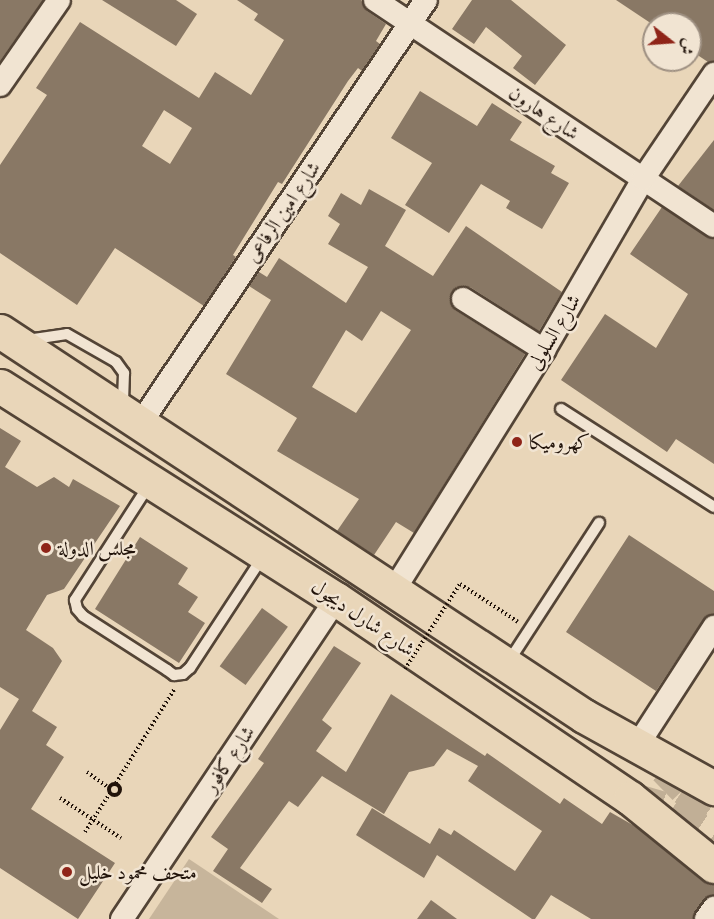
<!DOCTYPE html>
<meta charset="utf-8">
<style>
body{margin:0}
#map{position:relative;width:714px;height:919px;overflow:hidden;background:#e9d6b9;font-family:"IM FELL Double Pica",Amiri,serif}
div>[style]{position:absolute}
.green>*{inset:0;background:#c7b59b}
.building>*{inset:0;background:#897865;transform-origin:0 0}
.primary-tunnel>*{height:33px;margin-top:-16.5px;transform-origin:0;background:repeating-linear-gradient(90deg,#c1af96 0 33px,transparent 0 49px)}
.path>*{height:4px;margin-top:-2px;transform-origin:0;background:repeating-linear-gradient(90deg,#21130a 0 1.5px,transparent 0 4.5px)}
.path>.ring{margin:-2px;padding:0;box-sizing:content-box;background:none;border:4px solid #21130a;border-radius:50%}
.roads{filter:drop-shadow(2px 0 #534436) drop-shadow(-2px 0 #534436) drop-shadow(0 2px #534436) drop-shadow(0 -2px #534436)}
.lane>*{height:10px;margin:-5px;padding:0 5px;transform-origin:5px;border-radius:5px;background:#f1e4d2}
.street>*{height:22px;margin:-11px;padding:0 11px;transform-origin:11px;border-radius:11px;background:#f1e4d2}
.primary>*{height:33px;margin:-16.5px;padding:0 16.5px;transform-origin:16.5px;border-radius:16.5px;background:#e9d6b9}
.path-bridge>*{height:4px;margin-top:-2px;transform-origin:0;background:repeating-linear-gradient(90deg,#21130a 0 1.5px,transparent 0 4.5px)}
.dots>*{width:16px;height:16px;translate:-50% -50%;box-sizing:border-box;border:3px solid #f1e4d2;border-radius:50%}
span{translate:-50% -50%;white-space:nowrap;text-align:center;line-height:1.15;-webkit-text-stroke:5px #f1e4d2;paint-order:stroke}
.street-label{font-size:20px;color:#21130a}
.poi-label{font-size:20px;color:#21130a}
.left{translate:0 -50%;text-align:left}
.north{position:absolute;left:642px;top:12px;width:60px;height:60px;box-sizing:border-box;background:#f1e4d2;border:2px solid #9e9082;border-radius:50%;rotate:107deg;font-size:16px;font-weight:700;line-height:24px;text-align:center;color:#21130a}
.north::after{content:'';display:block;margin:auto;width:21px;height:27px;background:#8f2418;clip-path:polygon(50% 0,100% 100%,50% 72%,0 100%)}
</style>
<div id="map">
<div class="green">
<i style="clip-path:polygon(189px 859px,279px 919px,149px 919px)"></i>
</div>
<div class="building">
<i style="clip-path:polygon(0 0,43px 0,0 61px)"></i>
<i style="clip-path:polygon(102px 0,176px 0,197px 14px,176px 46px)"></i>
<i style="clip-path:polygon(evenodd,237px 0,361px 0,367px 11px,386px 24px,376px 41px,380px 44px,362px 71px,358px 68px,348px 81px,282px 184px,278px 182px,233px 255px,236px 257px,204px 306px,115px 248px,77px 305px,0 253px,0 165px,47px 95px,36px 88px,80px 22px,199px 98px,215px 72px,251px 95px,284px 40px,254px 20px,258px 14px,237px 0,164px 110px,192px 128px,170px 164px,142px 146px,164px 110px)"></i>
<i style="clip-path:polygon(472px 0,511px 0,566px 45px,535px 85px,513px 68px,522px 56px,486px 27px,474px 44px,452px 29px)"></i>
<i style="clip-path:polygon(616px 0,714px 0,714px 61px,708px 62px,690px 50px,690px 24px,652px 24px)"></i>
<i style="clip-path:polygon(420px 91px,477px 126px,492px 103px,522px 122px,510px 140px,555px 166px,551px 173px,569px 183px,542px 229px,506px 208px,510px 201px,481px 184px,449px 233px,405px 205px,432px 163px,391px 138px)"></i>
<i style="clip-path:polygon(714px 140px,714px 210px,678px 186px)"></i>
<i style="clip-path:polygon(evenodd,369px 189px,406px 210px,385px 246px,433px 276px,466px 226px,562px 292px,539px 331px,470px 287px,457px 287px,452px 291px,450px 299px,455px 310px,525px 354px,414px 533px,396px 522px,374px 555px,337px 531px,359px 499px,277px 451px,297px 418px,226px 374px,271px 300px,249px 286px,259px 272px,267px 277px,279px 258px,346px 303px,368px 267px,328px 244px,340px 224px,328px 216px,341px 193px,361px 205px,369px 189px,381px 311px,411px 330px,356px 413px,312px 387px,346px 330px,362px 341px,381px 311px)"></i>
<i style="clip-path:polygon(662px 207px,714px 239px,714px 464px,676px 439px,667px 452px,561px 380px,605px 314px,656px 348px,688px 294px,630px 254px)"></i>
<i style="clip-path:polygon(0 428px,21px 441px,5px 467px,37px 487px,54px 477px,69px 487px,73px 479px,120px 506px,64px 589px,47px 595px,26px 630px,53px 648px,62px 661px,32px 711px,57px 727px,46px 745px,64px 757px,31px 809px,115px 863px,78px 919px,0 868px,0 730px,19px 699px,0 687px)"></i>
<i style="clip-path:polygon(629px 535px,714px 591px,714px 614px,703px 620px,656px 691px,566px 632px)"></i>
<i style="clip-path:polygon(140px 537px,188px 568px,178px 584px,198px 597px,188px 612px,205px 623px,179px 663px,95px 609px)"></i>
<i style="left:262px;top:608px;width:32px;height:72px;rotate:36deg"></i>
<i style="clip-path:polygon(334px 646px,361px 663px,322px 720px,332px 728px,316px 751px,346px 772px,391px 694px,485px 756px,487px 753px,560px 804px,564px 798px,602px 824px,610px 812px,638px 828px,702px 881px,714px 884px,714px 895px,703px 900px,693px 919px,591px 919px,551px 895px,535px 919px,532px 919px,437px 855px,424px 878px,356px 835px,372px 808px,430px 844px,439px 828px,451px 835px,454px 830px,515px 871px,542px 831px,468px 781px,478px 766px,447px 749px,434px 766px,409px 772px,384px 814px,322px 776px,298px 807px,289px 801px,240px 868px,272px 889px,262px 903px,213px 871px,228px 849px,211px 837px,264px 763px,258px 759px)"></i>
<i style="clip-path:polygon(431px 900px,457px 919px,417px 919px)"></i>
</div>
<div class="primary-tunnel">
<i style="left:665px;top:768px;width:28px;rotate:46deg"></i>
<i style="left:684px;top:788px;width:37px;rotate:35deg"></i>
<i style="left:630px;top:798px;width:43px;rotate:16.3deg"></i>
<i style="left:671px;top:810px;width:52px;rotate:34deg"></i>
</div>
<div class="path">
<i style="left:460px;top:584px;width:69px;rotate:33.2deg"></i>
<i style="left:87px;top:772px;width:26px;rotate:36deg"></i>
<i style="left:116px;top:783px;width:110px;rotate:-58.1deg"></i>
<i class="ring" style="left:108.5px;top:783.5px;width:7px;height:7px"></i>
<i style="left:60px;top:798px;width:73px;rotate:33.3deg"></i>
<i style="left:85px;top:832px;width:46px;rotate:-57.3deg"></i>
</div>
<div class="roads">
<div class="lane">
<i style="left:27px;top:340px;width:40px;rotate:-8.5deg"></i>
<i style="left:67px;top:334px;width:56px;rotate:29.7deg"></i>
<i style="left:116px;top:362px;width:14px;rotate:54deg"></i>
<i style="left:124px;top:373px;width:32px;rotate:92deg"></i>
<i style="left:561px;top:409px;width:182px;rotate:32.6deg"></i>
<i style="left:149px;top:485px;width:137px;rotate:122.8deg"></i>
<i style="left:75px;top:600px;width:9px;rotate:77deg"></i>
<i style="left:77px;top:609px;width:9px;rotate:49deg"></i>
<i style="left:83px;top:616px;width:100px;rotate:32.7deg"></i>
<i style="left:167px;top:670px;width:9px;rotate:36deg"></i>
<i style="left:174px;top:675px;width:9px;rotate:-6deg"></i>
<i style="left:183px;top:674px;width:9px;rotate:-41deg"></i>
<i style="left:190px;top:668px;width:131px;rotate:-56.8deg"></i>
<i style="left:509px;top:661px;width:165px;rotate:-56.9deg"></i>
</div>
<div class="street">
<i style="left:375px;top:0;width:407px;rotate:33.7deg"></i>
<i style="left:0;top:85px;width:103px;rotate:-55.2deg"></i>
<i style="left:463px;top:299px;width:96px;rotate:32.2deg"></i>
<i style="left:140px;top:424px;width:511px;rotate:-56deg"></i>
<i style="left:394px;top:590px;width:283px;rotate:-58deg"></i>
<i style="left:544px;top:350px;width:198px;rotate:-59.9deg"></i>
<i style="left:643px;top:179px;width:127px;rotate:-55.9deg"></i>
<i style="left:637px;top:746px;width:142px;rotate:-57.1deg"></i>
<i style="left:122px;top:919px;width:385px;rotate:-56.2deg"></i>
<i style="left:706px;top:919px;width:14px;rotate:-54deg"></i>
</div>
<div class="primary">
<i style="left:0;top:331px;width:699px;rotate:33.39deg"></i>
<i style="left:584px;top:716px;width:149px;rotate:29deg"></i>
<i style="left:0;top:386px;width:398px;rotate:32.4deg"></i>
<i style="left:336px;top:599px;width:355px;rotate:34.1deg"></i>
<i style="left:630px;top:798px;width:108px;rotate:39deg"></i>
</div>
</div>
<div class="path-bridge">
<i style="left:405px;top:669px;width:101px;rotate:-57.1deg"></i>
</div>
<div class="dots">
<i style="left:517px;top:442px;background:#8f2418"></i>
<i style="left:46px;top:548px;background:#8f2418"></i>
<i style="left:67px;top:872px;background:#8f2418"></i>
</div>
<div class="street-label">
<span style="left:544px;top:113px;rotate:34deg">شارع هارون</span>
<span style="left:283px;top:212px;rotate:-56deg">شارع امين الرفاعى</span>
<span style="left:554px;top:332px;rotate:-59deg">شارع السلولى</span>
<span style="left:363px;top:618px;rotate:34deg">شارع شارل ديجول</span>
<span style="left:229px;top:759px;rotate:-56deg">شارع كافور</span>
</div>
<div class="poi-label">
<span class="left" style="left:529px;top:442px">كهروميكا</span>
<span class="left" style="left:58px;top:548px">مجلس الدولة</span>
<span class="left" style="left:79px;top:872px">متحف محمود خليل</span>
</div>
<div class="north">ش</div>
</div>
